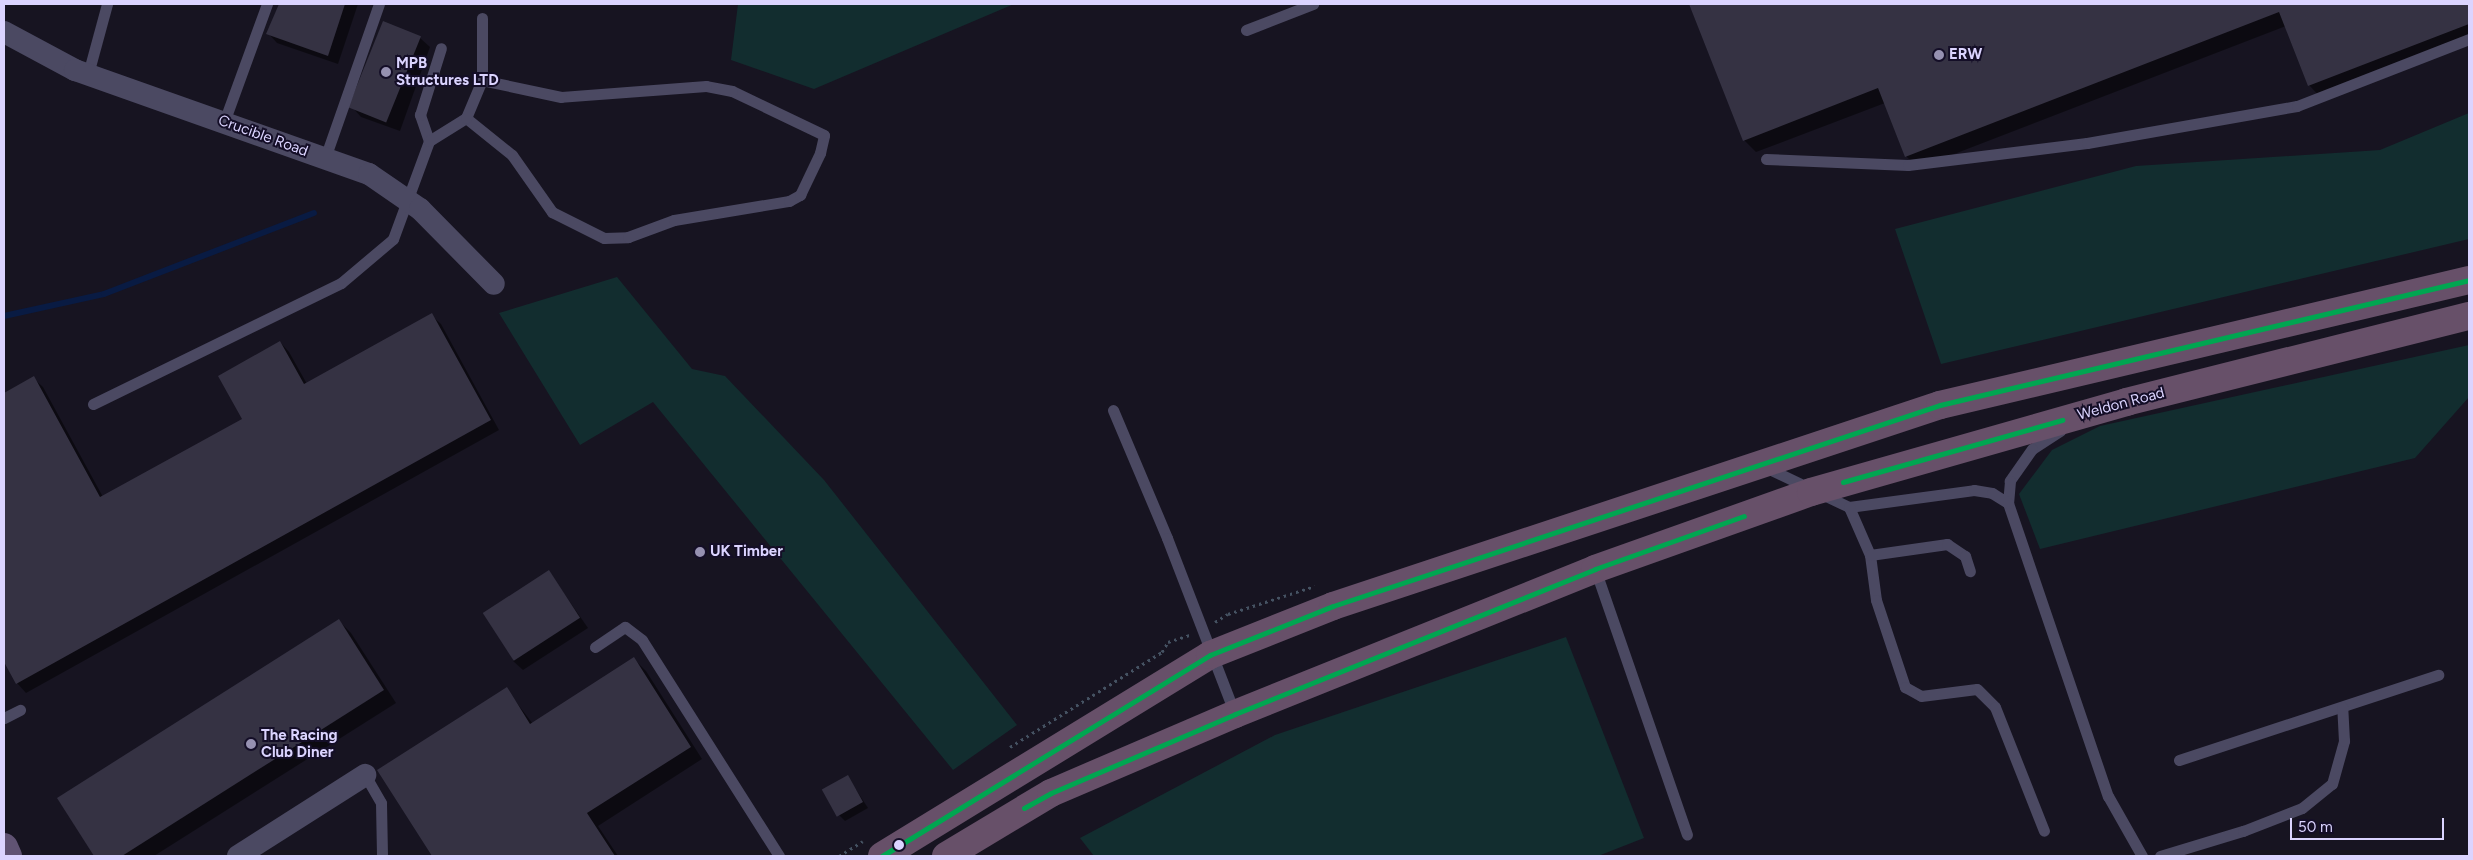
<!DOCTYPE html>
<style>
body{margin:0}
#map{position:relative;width:2473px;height:860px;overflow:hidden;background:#171421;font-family:Figtree,sans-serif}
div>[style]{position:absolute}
.green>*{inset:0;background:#122d2f}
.shadow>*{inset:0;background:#0007}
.stream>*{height:6px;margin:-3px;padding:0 3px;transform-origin:3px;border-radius:3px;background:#091b43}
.building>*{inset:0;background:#353243;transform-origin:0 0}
.path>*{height:3px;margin-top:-1.5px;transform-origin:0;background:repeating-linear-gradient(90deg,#455262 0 2.5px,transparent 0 6.5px)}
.lane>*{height:11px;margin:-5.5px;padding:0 5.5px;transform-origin:5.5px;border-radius:5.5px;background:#4b4962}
.street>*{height:22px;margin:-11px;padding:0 11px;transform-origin:11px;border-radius:11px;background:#4b4962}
.primary>*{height:28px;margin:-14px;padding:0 14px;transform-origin:14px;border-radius:14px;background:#605373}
.highway>*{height:28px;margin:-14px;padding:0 14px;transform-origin:14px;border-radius:14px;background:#675069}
.bus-1>*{height:5px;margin:-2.5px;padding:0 2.5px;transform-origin:2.5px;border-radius:2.5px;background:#00a651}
.dots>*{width:14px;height:14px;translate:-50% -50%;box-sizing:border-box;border:2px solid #140e27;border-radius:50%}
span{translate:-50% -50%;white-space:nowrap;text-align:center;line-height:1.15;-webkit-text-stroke:4px #140e27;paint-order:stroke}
.poi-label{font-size:15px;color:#dbd4ff;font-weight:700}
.left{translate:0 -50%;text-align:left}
.street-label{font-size:15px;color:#dbd4ff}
.frame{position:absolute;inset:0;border:5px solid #dbd4ff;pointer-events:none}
.scale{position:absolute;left:2290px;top:818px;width:154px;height:22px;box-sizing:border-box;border:2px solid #dbd4ff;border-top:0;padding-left:6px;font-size:15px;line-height:18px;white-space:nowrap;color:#dbd4ff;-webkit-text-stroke:4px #140e27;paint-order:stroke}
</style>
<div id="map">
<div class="green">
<i style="clip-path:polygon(738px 4px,1014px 4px,814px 89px,731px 60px)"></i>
<i style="clip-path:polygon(2469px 113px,2469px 239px,1941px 364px,1895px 229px,2136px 166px,2380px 150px)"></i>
<i style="clip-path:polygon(617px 277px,692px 369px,725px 376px,824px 480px,1017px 725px,953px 770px,653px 402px,580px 445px,499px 313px)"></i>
<i style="clip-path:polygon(2469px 345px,2469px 397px,2415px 458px,2040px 549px,2019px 494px,2052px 450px,2100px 426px)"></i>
<i style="clip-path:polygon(1566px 637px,1644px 838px,1598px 856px,1094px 856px,1080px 838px,1275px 735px)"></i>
</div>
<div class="shadow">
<i style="clip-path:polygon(280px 4px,358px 4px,338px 64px,277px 43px,268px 33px)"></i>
<i style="clip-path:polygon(1691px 4px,2469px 4px,2469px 41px,2321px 98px,2309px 85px,2286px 26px,1918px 168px,1906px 156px,1885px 103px,1756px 152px,1744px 140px)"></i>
<i style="clip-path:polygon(420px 38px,430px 47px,400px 131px,361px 117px,352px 107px)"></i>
<i style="clip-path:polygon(431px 315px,441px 324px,499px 430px,26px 693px,17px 683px,4px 660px,4px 394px,33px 378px,43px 387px,103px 497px,243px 419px,280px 342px,289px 352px,307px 384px)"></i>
<i style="clip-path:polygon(549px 572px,588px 628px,523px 670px,513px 661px)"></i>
<i style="clip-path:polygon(339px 621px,351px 633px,396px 703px,154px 856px,95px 856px,59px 799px)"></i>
<i style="clip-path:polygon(634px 659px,646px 671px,702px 759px,598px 826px,618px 856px,434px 856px,378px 770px,506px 689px,533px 724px)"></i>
<i style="clip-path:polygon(847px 776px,868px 808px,845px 821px,839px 815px)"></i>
</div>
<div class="stream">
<i style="left:4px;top:316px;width:102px;rotate:-12.4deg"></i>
<i style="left:104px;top:294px;width:225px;rotate:-21.1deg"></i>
</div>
<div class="building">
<i style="clip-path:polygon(279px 4px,345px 4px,328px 56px,266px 34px)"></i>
<i style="clip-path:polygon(1689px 4px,2469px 4px,2469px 24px,2308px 86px,2279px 12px,1905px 157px,1878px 88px,1743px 141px)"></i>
<i style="left:383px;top:21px;width:41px;height:93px;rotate:22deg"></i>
<i style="clip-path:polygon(432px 313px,491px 420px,16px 684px,4px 662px,4px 393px,34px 376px,100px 497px,242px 419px,218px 376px,280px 341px,304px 384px)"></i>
<i style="left:549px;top:570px;width:57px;height:79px;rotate:57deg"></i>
<i style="clip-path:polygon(339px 619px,384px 690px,122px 856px,94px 856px,57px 798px)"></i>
<i style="clip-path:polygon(634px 657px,691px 747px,587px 813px,615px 856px,432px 856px,377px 770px,507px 687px,530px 724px)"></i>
<i style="left:848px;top:775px;width:31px;height:30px;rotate:61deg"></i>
</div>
<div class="path">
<i style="left:1215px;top:622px;width:15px;rotate:-32deg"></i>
<i style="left:1228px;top:614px;width:91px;rotate:-17.8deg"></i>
<i style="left:1010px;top:747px;width:179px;rotate:-32deg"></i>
<i style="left:1162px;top:652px;width:12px;rotate:-59deg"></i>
<i style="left:1168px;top:642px;width:23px;rotate:-18deg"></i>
<i style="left:839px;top:856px;width:28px;rotate:-32deg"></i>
</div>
<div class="lane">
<i style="left:1246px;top:30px;width:72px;rotate:-21.2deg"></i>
<i style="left:88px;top:74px;width:73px;rotate:-74.8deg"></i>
<i style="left:466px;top:118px;width:59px;rotate:38.8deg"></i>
<i style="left:512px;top:155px;width:70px;rotate:54.9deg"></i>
<i style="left:552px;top:212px;width:58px;rotate:26.6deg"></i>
<i style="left:604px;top:238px;width:24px;rotate:-2deg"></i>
<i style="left:628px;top:237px;width:49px;rotate:-20.3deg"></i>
<i style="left:674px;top:220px;width:117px;rotate:-9.4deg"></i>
<i style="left:789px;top:201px;width:13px;rotate:-29deg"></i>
<i style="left:800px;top:195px;width:47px;rotate:-64.5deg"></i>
<i style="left:820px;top:153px;width:18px;rotate:-77deg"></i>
<i style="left:824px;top:135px;width:102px;rotate:-154.4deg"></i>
<i style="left:732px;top:91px;width:26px;rotate:-169deg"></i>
<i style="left:706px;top:86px;width:145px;rotate:175.7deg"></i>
<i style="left:561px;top:97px;width:81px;rotate:-167.9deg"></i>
<i style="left:224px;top:122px;width:126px;rotate:-70deg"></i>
<i style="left:429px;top:141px;width:28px;rotate:-109deg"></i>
<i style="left:420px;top:115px;width:70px;rotate:-72.6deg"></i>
<i style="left:325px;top:158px;width:163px;rotate:-70.7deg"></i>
<i style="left:1766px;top:159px;width:142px;rotate:2.4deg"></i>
<i style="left:1908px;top:165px;width:180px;rotate:-7deg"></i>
<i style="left:2087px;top:143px;width:213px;rotate:-10deg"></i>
<i style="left:2297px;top:106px;width:185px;rotate:-21.3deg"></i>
<i style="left:93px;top:404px;width:276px;rotate:-26deg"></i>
<i style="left:341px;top:283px;width:68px;rotate:-40.2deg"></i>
<i style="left:393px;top:239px;width:104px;rotate:-69.8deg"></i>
<i style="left:429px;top:141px;width:44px;rotate:-31.9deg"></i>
<i style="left:466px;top:118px;width:41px;rotate:-67.2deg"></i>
<i style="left:482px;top:80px;width:62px;rotate:-90deg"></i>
<i style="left:1113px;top:410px;width:139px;rotate:67.1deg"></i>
<i style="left:1167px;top:538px;width:189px;rotate:68.9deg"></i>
<i style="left:2060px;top:431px;width:33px;rotate:147deg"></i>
<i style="left:2032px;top:449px;width:39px;rotate:125deg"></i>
<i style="left:2010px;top:481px;width:22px;rotate:95deg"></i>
<i style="left:2008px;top:503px;width:310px;rotate:71.2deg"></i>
<i style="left:2108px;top:796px;width:69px;rotate:60.5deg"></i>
<i style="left:1763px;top:466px;width:95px;rotate:25.5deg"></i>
<i style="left:1849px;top:507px;width:126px;rotate:-7.7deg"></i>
<i style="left:1974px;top:490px;width:18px;rotate:9deg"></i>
<i style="left:1992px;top:493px;width:19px;rotate:32deg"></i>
<i style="left:1849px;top:507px;width:52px;rotate:66.4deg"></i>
<i style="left:1870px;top:555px;width:45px;rotate:82.4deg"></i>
<i style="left:1876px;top:600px;width:92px;rotate:71.6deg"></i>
<i style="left:1905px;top:687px;width:18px;rotate:29deg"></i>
<i style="left:1921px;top:696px;width:56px;rotate:-7.1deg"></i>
<i style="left:1977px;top:689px;width:25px;rotate:45deg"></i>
<i style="left:1995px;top:707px;width:133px;rotate:68.4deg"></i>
<i style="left:1870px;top:555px;width:78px;rotate:-8.1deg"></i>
<i style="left:1947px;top:544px;width:22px;rotate:34deg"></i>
<i style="left:1965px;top:556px;width:16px;rotate:72deg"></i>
<i style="left:1595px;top:569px;width:281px;rotate:70.9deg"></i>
<i style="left:595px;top:647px;width:36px;rotate:-34deg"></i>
<i style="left:625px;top:627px;width:21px;rotate:37deg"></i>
<i style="left:642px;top:640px;width:256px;rotate:57.6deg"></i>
<i style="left:4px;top:718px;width:18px;rotate:-27deg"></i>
<i style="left:2179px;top:760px;width:273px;rotate:-18.2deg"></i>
<i style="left:365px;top:775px;width:32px;rotate:60deg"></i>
<i style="left:381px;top:803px;width:53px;rotate:88.9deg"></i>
<i style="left:2160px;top:856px;width:87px;rotate:-16.8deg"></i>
<i style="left:2243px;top:831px;width:63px;rotate:-21.3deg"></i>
<i style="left:2302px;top:808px;width:38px;rotate:-39deg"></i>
<i style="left:2332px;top:784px;width:45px;rotate:-74.4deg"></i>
<i style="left:2344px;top:741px;width:34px;rotate:-93deg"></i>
</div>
<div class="street">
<i style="left:4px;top:32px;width:81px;rotate:28.2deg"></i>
<i style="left:75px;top:70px;width:312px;rotate:19.5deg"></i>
<i style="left:369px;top:174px;width:62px;rotate:34.5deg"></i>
<i style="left:420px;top:209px;width:105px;rotate:45.4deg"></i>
<i style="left:238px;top:856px;width:151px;rotate:-32.5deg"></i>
</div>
<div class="primary">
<i style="left:4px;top:847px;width:10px;rotate:66deg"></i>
</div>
<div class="highway">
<i style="left:882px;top:856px;width:385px;rotate:-31.5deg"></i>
<i style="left:1210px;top:655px;width:132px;rotate:-21.7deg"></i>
<i style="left:1333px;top:606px;width:639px;rotate:-18.32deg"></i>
<i style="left:1940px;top:405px;width:544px;rotate:-13.29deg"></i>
<i style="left:946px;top:856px;width:122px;rotate:-31deg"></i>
<i style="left:1051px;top:793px;width:200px;rotate:-23.2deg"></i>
<i style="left:1235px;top:714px;width:388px;rotate:-21.9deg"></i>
<i style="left:1595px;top:569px;width:229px;rotate:-19.6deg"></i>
<i style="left:1811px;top:492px;width:328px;rotate:-15.9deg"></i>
<i style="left:2126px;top:402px;width:354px;rotate:-14.1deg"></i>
</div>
<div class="bus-1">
<i style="left:1843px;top:482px;width:228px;rotate:-15.8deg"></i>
<i style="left:1024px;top:808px;width:31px;rotate:-29deg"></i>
<i style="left:1051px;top:793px;width:200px;rotate:-23.2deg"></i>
<i style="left:1235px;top:714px;width:388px;rotate:-21.9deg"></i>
<i style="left:1595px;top:569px;width:158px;rotate:-19.6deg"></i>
<i style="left:882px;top:856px;width:385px;rotate:-31.5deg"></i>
<i style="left:1210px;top:655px;width:132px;rotate:-21.7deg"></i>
<i style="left:1333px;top:606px;width:639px;rotate:-18.32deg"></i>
<i style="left:1940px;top:405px;width:544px;rotate:-13.29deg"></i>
</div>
<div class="dots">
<i style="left:1939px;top:55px;background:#9691b1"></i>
<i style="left:386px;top:72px;background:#9691b1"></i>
<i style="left:700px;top:552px;background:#9691b1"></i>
<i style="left:251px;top:744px;background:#9691b1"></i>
<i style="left:899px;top:845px;background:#dbd4ff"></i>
</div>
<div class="poi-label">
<span class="left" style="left:1949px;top:55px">ERW</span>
<span class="left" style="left:396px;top:72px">MPB<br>Structures LTD</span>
<span class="left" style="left:710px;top:552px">UK Timber</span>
<span class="left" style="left:261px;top:744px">The Racing<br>Club Diner</span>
</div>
<div class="street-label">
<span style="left:263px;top:136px;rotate:20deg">Crucible Road</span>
<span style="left:2121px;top:404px;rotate:-15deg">Weldon Road</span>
</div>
<div class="frame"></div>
<div class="scale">50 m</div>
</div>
